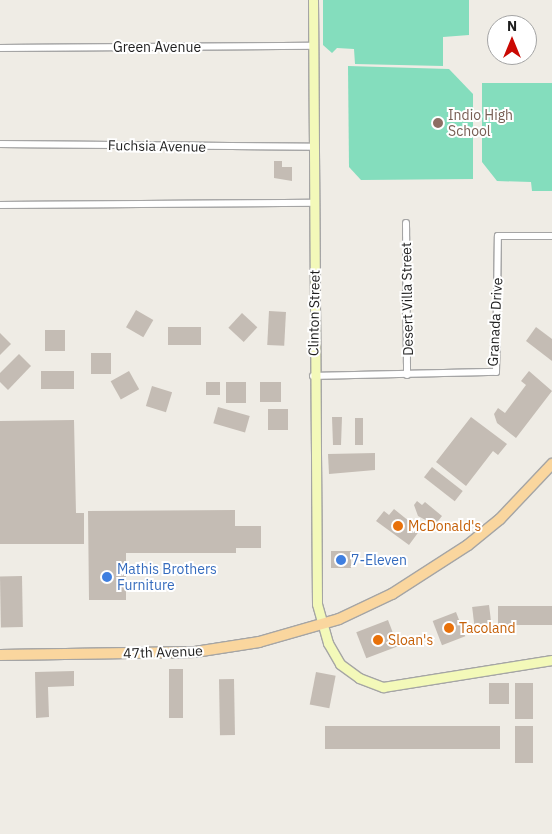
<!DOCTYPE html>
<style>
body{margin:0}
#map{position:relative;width:552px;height:834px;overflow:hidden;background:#efece5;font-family:"IBM Plex Sans",sans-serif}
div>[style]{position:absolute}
.pitch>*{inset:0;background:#84ddbd}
.building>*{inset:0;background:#c4bcb4;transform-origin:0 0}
.roads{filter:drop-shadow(1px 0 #a5a5a5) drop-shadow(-1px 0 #a5a5a5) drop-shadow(0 1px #a5a5a5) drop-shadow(0 -1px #a5a5a5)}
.street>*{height:6px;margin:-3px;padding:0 3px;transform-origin:3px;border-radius:3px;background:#fff}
.secondary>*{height:9px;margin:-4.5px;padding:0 4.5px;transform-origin:4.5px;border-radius:4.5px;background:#f3f9b9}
.primary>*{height:10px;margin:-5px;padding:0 5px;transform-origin:5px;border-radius:5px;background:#fad69e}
.dots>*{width:14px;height:14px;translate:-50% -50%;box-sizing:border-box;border:2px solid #fff;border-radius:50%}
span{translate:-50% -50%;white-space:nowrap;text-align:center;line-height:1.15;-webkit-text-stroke:4px #fff;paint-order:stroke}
.street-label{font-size:14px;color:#1e1e1e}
.education-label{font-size:14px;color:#785e54}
.left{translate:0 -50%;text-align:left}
.food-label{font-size:14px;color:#c56008}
.shop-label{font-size:14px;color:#366cbe}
.north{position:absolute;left:487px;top:15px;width:50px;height:50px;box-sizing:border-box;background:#fff;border:1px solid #a5a5a5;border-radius:50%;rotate:0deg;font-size:14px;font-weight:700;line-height:20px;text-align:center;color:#1e1e1e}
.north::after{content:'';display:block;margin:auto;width:18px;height:22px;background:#ca0903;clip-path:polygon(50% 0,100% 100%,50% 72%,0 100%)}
</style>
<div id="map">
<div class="pitch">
<i style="clip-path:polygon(323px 0,469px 0,469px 35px,443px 37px,443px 66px,355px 64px,354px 49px,337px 48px,332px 53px,323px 45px)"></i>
<i style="clip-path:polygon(348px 66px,449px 69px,473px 94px,473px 179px,361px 180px,349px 167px)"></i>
<i style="clip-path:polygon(482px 83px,552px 83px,552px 191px,532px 191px,531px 182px,497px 181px,482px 162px)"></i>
</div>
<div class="building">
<i style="clip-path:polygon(274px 161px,282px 161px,282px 167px,292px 167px,292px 181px,274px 178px)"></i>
<i style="left:136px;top:310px;width:20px;height:20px;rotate:30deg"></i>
<i style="left:269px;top:311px;width:17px;height:34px;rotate:3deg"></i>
<i style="left:242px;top:313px;width:21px;height:20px;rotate:43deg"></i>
<i style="left:168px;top:327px;width:33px;height:18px"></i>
<i style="clip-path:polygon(536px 327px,552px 339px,552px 361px,526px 341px)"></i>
<i style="left:65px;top:330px;width:21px;height:20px;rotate:90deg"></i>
<i style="clip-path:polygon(0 333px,11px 344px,0 355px)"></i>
<i style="left:111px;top:353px;width:21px;height:20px;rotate:90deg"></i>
<i style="clip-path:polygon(19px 354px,31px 366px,8px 390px,0 382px,0 373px)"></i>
<i style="left:41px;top:371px;width:33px;height:18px"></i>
<i style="left:129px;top:371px;width:21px;height:21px;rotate:61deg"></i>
<i style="clip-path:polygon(529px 371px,552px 391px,516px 438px,497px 423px,494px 414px,498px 408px,505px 413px,526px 385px,521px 381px)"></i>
<i style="left:206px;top:382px;width:14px;height:13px"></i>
<i style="left:226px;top:382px;width:20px;height:21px"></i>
<i style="left:260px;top:382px;width:21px;height:20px"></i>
<i style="left:152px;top:386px;width:21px;height:21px;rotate:17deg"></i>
<i style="left:218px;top:407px;width:33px;height:17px;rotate:16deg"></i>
<i style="left:268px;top:409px;width:20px;height:21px"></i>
<i style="clip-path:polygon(332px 417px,342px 417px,341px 445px,333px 445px)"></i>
<i style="clip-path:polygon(471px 417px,507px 444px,498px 455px,493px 451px,466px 486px,436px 462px)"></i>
<i style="left:355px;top:418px;width:8px;height:27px"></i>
<i style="clip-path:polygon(74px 420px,76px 513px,84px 513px,84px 544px,0 544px,0 421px)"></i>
<i style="clip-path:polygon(375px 453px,375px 470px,329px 474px,328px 454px)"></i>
<i style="left:432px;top:467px;width:39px;height:13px;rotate:38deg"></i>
<i style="clip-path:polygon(417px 501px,422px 505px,425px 502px,442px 516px,435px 525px,418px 516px,414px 505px)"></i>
<i style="clip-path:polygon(394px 509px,420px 530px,409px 545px,376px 521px,384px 511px,389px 515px)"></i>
<i style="clip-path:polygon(235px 510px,235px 526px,261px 526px,261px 548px,236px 548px,236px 553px,126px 553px,126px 600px,89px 600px,88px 511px)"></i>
<i style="left:331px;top:551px;width:20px;height:17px"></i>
<i style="left:22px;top:576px;width:51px;height:22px;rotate:89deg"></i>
<i style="left:489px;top:605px;width:26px;height:17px;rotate:83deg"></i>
<i style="left:498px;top:606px;width:54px;height:19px"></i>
<i style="left:456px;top:612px;width:26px;height:25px;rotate:69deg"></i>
<i style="left:388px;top:620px;width:28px;height:34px;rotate:69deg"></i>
<i style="left:169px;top:669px;width:14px;height:49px"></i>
<i style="clip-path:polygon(74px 671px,74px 686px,48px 687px,49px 717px,36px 718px,35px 672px)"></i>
<i style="left:316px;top:672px;width:20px;height:33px;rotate:11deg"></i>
<i style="left:234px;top:679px;width:56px;height:15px;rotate:89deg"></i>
<i style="left:489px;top:683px;width:20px;height:21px"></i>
<i style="left:515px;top:683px;width:18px;height:36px"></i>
<i style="left:500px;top:726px;width:23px;height:175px;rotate:90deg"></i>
<i style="left:515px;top:726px;width:18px;height:37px"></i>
</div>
<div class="roads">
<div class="street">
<i style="left:0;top:48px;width:313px;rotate:-0.4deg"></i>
<i style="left:0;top:144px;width:314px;rotate:0.5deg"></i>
<i style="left:0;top:205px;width:315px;rotate:-0.4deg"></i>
<i style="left:406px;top:223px;width:152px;rotate:89.6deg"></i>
<i style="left:313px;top:376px;width:183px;rotate:-1.3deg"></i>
<i style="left:496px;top:372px;width:136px;rotate:-89.2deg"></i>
<i style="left:498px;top:236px;width:54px"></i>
</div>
<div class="secondary">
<i style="left:313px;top:0;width:604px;rotate:89.62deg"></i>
<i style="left:317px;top:604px;width:41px;rotate:74.2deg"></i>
<i style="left:328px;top:643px;width:24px;rotate:60deg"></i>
<i style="left:340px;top:664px;width:24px;rotate:36deg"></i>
<i style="left:359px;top:678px;width:26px;rotate:21deg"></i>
<i style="left:383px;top:687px;width:171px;rotate:-9.1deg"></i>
</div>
<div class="primary">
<i style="left:0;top:655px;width:195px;rotate:-0.9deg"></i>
<i style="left:195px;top:652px;width:65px;rotate:-8.9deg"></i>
<i style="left:259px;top:642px;width:83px;rotate:-16deg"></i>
<i style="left:339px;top:619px;width:59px;rotate:-25.3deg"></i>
<i style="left:392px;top:594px;width:90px;rotate:-32.8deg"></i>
<i style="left:468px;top:545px;width:41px;rotate:-39.1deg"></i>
<i style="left:500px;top:519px;width:76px;rotate:-46.6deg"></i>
</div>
</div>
<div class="dots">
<i style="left:438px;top:123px;background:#8d6e63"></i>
<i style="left:398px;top:526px;background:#e8710a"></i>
<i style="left:341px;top:560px;background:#3f7fe0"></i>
<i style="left:107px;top:577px;background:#3f7fe0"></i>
<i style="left:449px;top:628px;background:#e8710a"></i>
<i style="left:378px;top:640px;background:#e8710a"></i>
</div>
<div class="street-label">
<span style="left:157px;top:47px">Green Avenue</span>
<span style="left:157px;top:146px;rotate:1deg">Fuchsia Avenue</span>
<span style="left:407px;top:299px;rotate:-91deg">Desert Villa Street</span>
<span style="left:314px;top:313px;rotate:-89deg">Clinton Street</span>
<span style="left:495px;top:322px;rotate:-87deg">Granada Drive</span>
<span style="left:163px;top:652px;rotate:-2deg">47th Avenue</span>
</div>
<div class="education-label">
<span class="left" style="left:448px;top:123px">Indio High<br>School</span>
</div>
<div class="food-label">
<span class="left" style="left:408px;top:526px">McDonald's</span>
<span class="left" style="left:459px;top:628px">Tacoland</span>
<span class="left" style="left:388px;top:640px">Sloan's</span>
</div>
<div class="shop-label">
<span class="left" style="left:351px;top:560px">7-Eleven</span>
<span class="left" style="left:117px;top:577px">Mathis Brothers<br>Furniture</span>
</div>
<div class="north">N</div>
</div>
